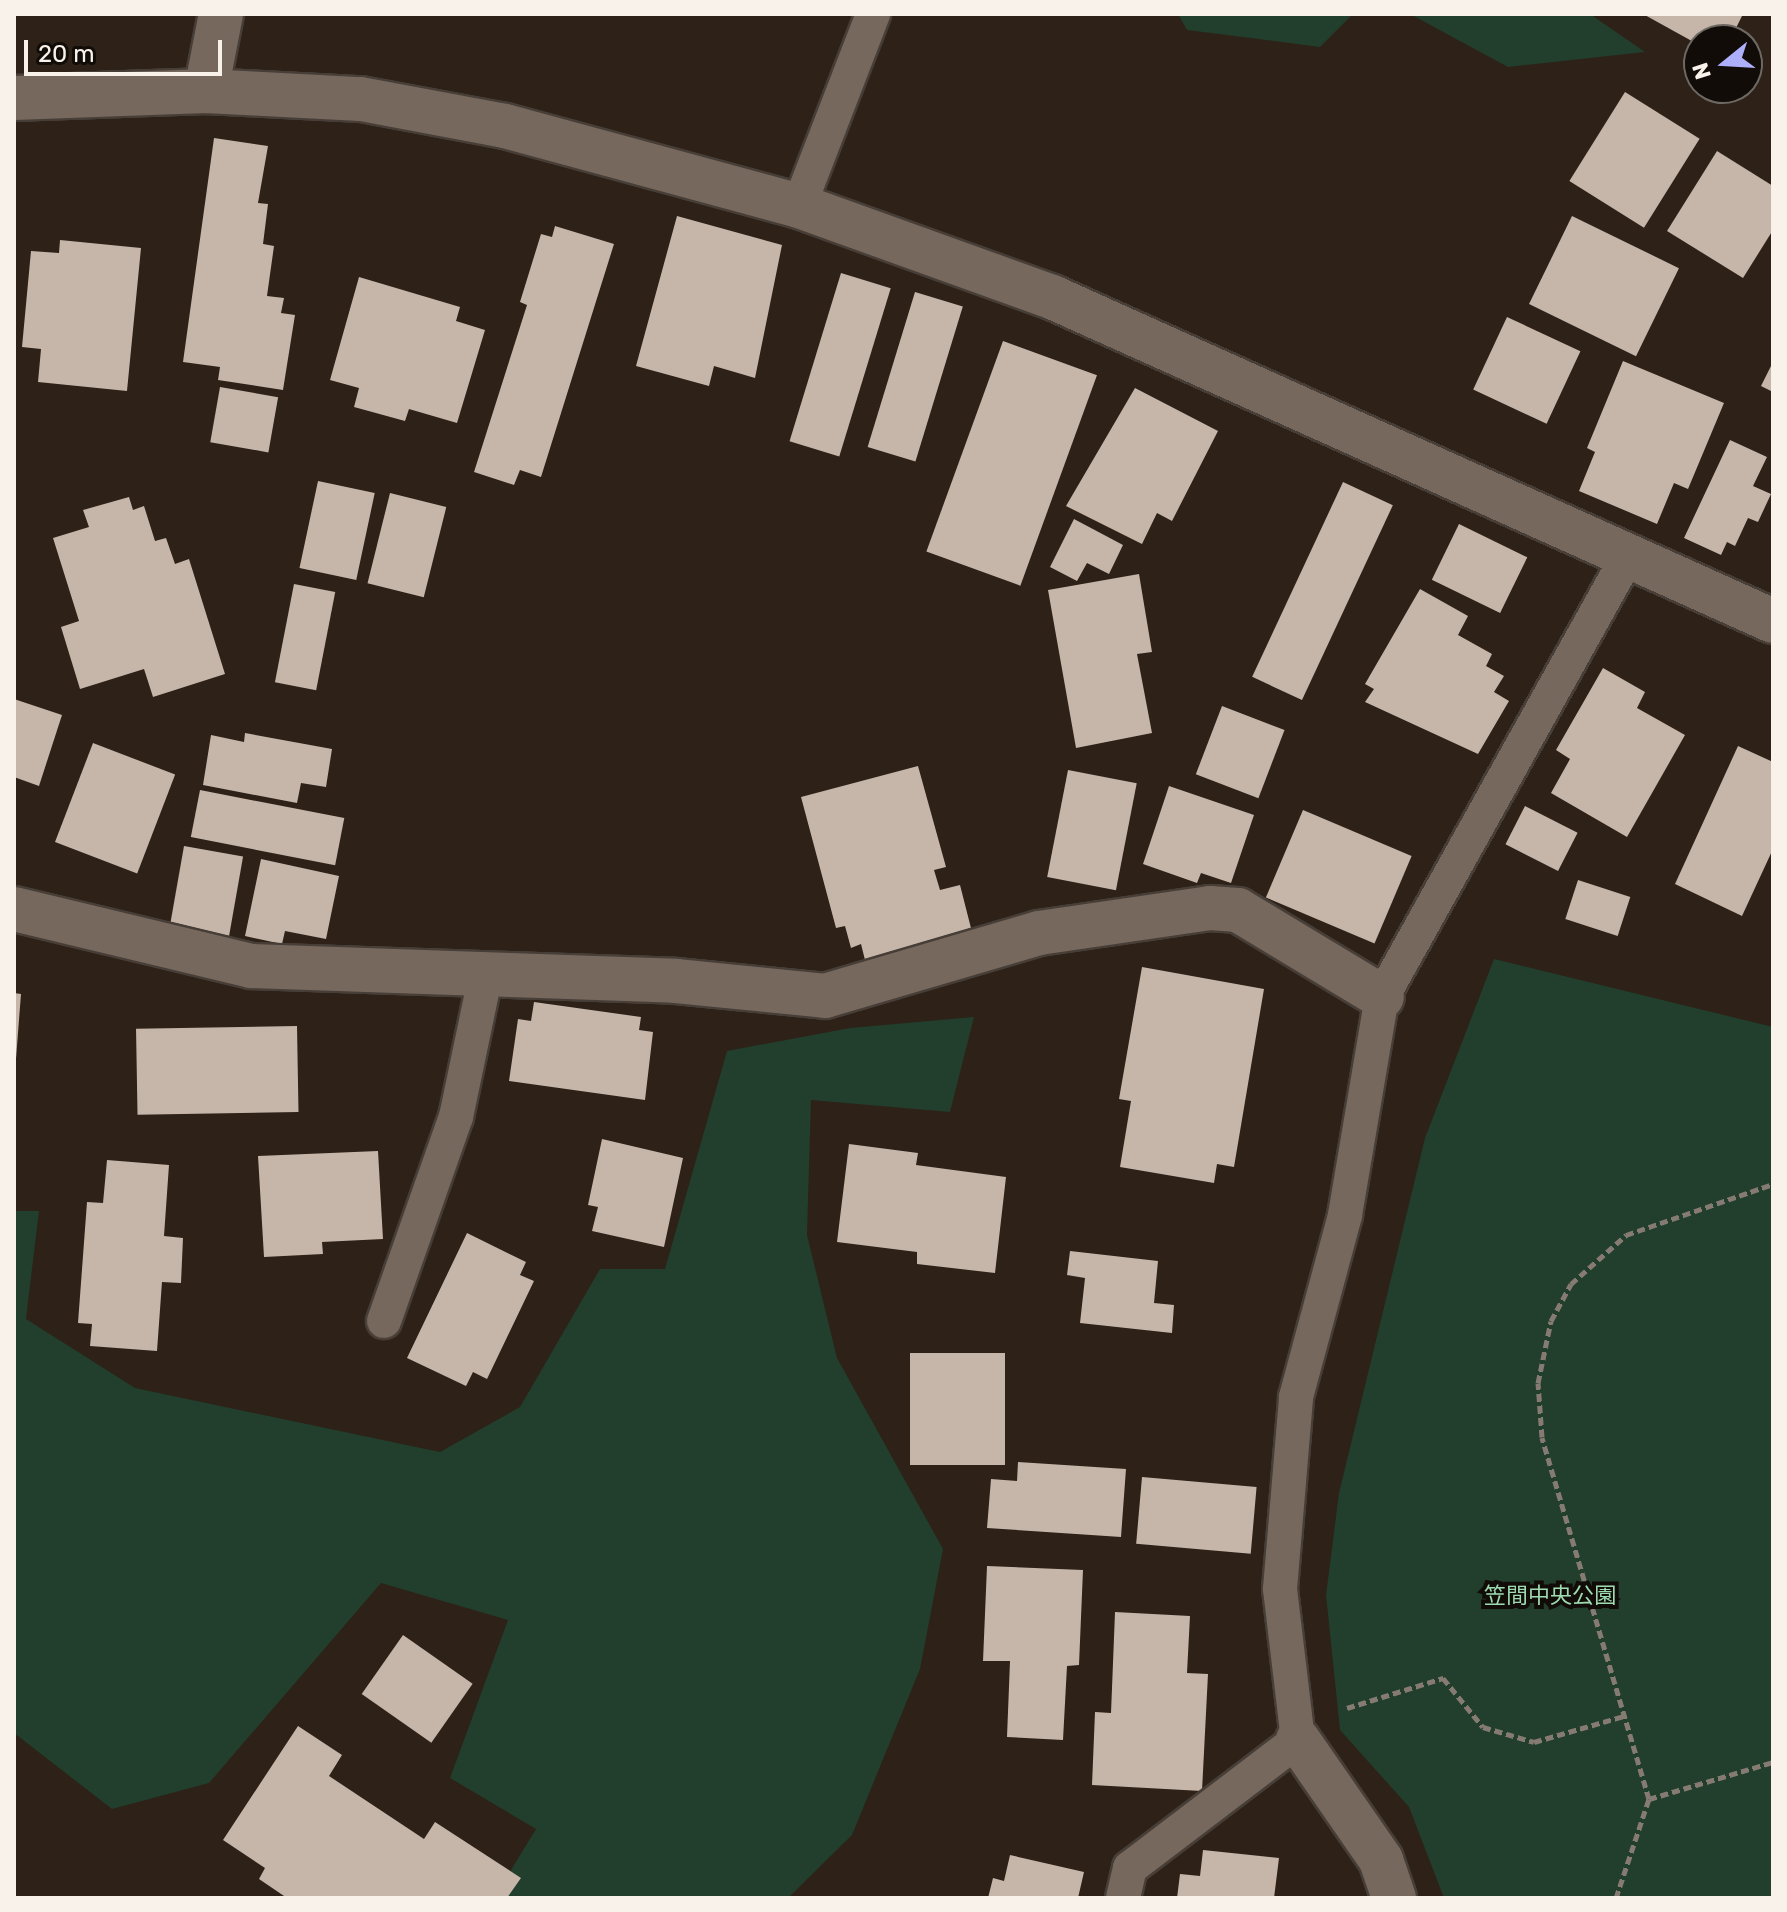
<!DOCTYPE html>
<meta charset="utf-8">
<style>
body{margin:0}
#map{position:relative;width:1787px;height:1912px;overflow:hidden;background:#2d2118;font-family:Rubik,"Noto Sans JP",sans-serif}
div>[style]{position:absolute}
.green>*{inset:0;background:#223e2c}
.building>*{inset:0;background:#c5b6a9;transform-origin:0 0}
.path>*{height:5px;margin-top:-2.5px;transform-origin:0;background:repeating-linear-gradient(90deg,#857b73 0 8px,transparent 0 12px)}
.roads{filter:drop-shadow(2px 0 #473e37) drop-shadow(-2px 0 #473e37) drop-shadow(0 2px #473e37) drop-shadow(0 -2px #473e37)}
.service>*{height:34px;margin:-17px;padding:0 17px;transform-origin:17px;border-radius:17px;background:#76685d}
.minor>*{height:44px;margin:-22px;padding:0 22px;transform-origin:22px;border-radius:22px;background:#76685d}
.tertiary>*{height:44px;margin:-22px;padding:0 22px;transform-origin:22px;border-radius:22px;background:#76685d}
span{translate:-50% -50%;white-space:nowrap;text-align:center;line-height:1.15;-webkit-text-stroke:8px #110c08;paint-order:stroke}
.park-label{font-size:22px;color:#9edbb1}
.frame{position:absolute;inset:0;border:16px solid #f9f2eb;pointer-events:none}
.north{position:absolute;left:1683px;top:24px;width:80px;height:80px;box-sizing:border-box;background:#110c08;border:2px solid #6e6863;border-radius:50%;rotate:252deg;font-size:22px;font-weight:700;line-height:32px;text-align:center;color:#f9f2eb}
.north::after{content:'';display:block;margin:auto;width:28px;height:36px;background:#adaffb;clip-path:polygon(50% 0,100% 100%,50% 72%,0 100%)}
.scale{position:absolute;left:24px;top:40px;width:198px;height:36px;box-sizing:border-box;border:4px solid #f9f2eb;border-top:0;padding-left:10px;font-size:24px;line-height:28px;white-space:nowrap;color:#f9f2eb;-webkit-text-stroke:6px #110c08;paint-order:stroke}
</style>
<div id="map">
<div class="green">
<i style="clip-path:polygon(1178px 14px,1353px 14px,1320px 47px,1187px 30px)"></i>
<i style="clip-path:polygon(1410px 14px,1590px 14px,1645px 52px,1508px 67px)"></i>
<i style="clip-path:polygon(1494px 959px,1773px 1027px,1773px 1898px,1444px 1898px,1409px 1807px,1340px 1730px,1326px 1595px,1339px 1493px,1425px 1138px)"></i>
<i style="clip-path:polygon(974px 1017px,950px 1112px,811px 1100px,807px 1235px,837px 1358px,943px 1549px,920px 1669px,852px 1835px,788px 1898px,494px 1898px,536px 1829px,450px 1778px,508px 1620px,381px 1583px,209px 1783px,112px 1809px,14px 1733px,14px 1211px,39px 1211px,26px 1319px,135px 1388px,440px 1452px,520px 1407px,600px 1269px,665px 1269px,727px 1051px,850px 1028px)"></i>
</div>
<div class="building">
<i style="clip-path:polygon(1643px 14px,1743px 14px,1730px 40px,1699px 45px)"></i>
<i style="left:1625px;top:92px;width:88px;height:105px;rotate:32deg"></i>
<i style="clip-path:polygon(214px 138px,268px 146px,258px 203px,268px 204px,263px 244px,274px 246px,267px 296px,284px 298px,281px 313px,295px 315px,283px 390px,218px 380px,220px 367px,183px 362px)"></i>
<i style="clip-path:polygon(1717px 151px,1773px 186px,1773px 230px,1743px 278px,1667px 231px)"></i>
<i style="clip-path:polygon(677px 216px,782px 245px,755px 378px,714px 366px,709px 386px,636px 366px)"></i>
<i style="left:1572px;top:216px;width:119px;height:98px;rotate:26deg"></i>
<i style="clip-path:polygon(555px 226px,614px 244px,541px 477px,520px 470px,514px 485px,474px 472px,527px 305px,520px 302px,541px 234px,552px 237px)"></i>
<i style="clip-path:polygon(60px 240px,141px 248px,127px 391px,38px 382px,41px 349px,22px 347px,31px 251px,59px 253px)"></i>
<i style="left:841px;top:273px;width:52px;height:176px;rotate:17deg"></i>
<i style="clip-path:polygon(359px 277px,460px 307px,456px 321px,485px 330px,457px 423px,409px 409px,405px 421px,354px 407px,359px 388px,330px 380px)"></i>
<i style="left:915px;top:292px;width:50px;height:162px;rotate:17deg"></i>
<i style="left:1507px;top:317px;width:81px;height:80px;rotate:25deg"></i>
<i style="left:1003px;top:341px;width:100px;height:224px;rotate:20deg"></i>
<i style="clip-path:polygon(1623px 361px,1724px 403px,1688px 489px,1674px 483px,1657px 524px,1579px 491px,1595px 452px,1587px 448px)"></i>
<i style="clip-path:polygon(1773px 362px,1773px 392px,1761px 386px)"></i>
<i style="left:220px;top:387px;width:59px;height:56px;rotate:10deg"></i>
<i style="clip-path:polygon(1135px 388px,1218px 431px,1172px 521px,1157px 513px,1142px 544px,1066px 506px)"></i>
<i style="clip-path:polygon(1730px 440px,1767px 457px,1753px 486px,1771px 494px,1758px 522px,1748px 518px,1735px 546px,1727px 542px,1721px 555px,1684px 538px)"></i>
<i style="left:318px;top:481px;width:58px;height:89px;rotate:12deg"></i>
<i style="left:1343px;top:482px;width:55px;height:215px;rotate:25deg"></i>
<i style="left:390px;top:493px;width:58px;height:93px;rotate:14deg"></i>
<i style="clip-path:polygon(129px 497px,133px 510px,144px 506px,155px 541px,166px 538px,175px 564px,189px 559px,225px 674px,153px 697px,144px 669px,80px 689px,61px 627px,79px 621px,53px 538px,89px 527px,83px 510px)"></i>
<i style="clip-path:polygon(1074px 519px,1123px 545px,1109px 574px,1087px 563px,1077px 581px,1050px 567px)"></i>
<i style="left:1459px;top:524px;width:76px;height:62px;rotate:26deg"></i>
<i style="clip-path:polygon(1139px 574px,1152px 652px,1137px 654px,1152px 733px,1076px 748px,1048px 590px)"></i>
<i style="left:294px;top:584px;width:42px;height:100px;rotate:11deg"></i>
<i style="clip-path:polygon(1420px 589px,1468px 616px,1458px 635px,1492px 654px,1486px 666px,1504px 676px,1494px 692px,1509px 701px,1478px 754px,1365px 702px,1374px 689px,1365px 684px)"></i>
<i style="clip-path:polygon(1603px 668px,1645px 692px,1637px 708px,1685px 735px,1627px 837px,1551px 793px,1570px 759px,1556px 750px)"></i>
<i style="clip-path:polygon(14px 699px,62px 715px,39px 786px,14px 777px)"></i>
<i style="left:1222px;top:706px;width:67px;height:73px;rotate:21deg"></i>
<i style="clip-path:polygon(245px 733px,332px 749px,326px 787px,301px 783px,297px 803px,203px 785px,211px 735px,244px 742px)"></i>
<i style="left:93px;top:743px;width:88px;height:106px;rotate:21deg"></i>
<i style="clip-path:polygon(1738px 746px,1773px 762px,1773px 849px,1742px 916px,1675px 884px)"></i>
<i style="clip-path:polygon(918px 766px,946px 867px,934px 870px,940px 890px,960px 885px,972px 932px,865px 960px,861px 944px,851px 948px,845px 926px,836px 928px,801px 797px)"></i>
<i style="left:1068px;top:770px;width:70px;height:109px;rotate:11deg"></i>
<i style="clip-path:polygon(1169px 786px,1254px 815px,1231px 883px,1201px 873px,1197px 883px,1143px 864px)"></i>
<i style="left:200px;top:790px;width:147px;height:48px;rotate:11deg"></i>
<i style="left:1525px;top:806px;width:59px;height:43px;rotate:27deg"></i>
<i style="left:1303px;top:810px;width:118px;height:95px;rotate:23deg"></i>
<i style="left:184px;top:846px;width:60px;height:81px;rotate:10deg"></i>
<i style="clip-path:polygon(261px 859px,339px 876px,326px 939px,285px 931px,282px 944px,245px 936px)"></i>
<i style="left:1578px;top:880px;width:55px;height:41px;rotate:18deg"></i>
<i style="clip-path:polygon(1142px 967px,1264px 989px,1234px 1167px,1217px 1164px,1214px 1183px,1120px 1167px,1131px 1101px,1119px 1099px)"></i>
<i style="clip-path:polygon(14px 993px,21px 994px,16px 1059px,14px 1059px)"></i>
<i style="clip-path:polygon(534px 1002px,641px 1017px,639px 1030px,653px 1032px,645px 1100px,509px 1081px,518px 1019px,531px 1021px)"></i>
<i style="left:297px;top:1026px;width:86px;height:161px;rotate:89deg"></i>
<i style="clip-path:polygon(602px 1139px,683px 1158px,664px 1247px,592px 1231px,598px 1207px,588px 1205px)"></i>
<i style="clip-path:polygon(849px 1144px,918px 1153px,916px 1165px,1006px 1177px,995px 1273px,917px 1264px,917px 1252px,837px 1242px)"></i>
<i style="clip-path:polygon(378px 1151px,383px 1239px,322px 1242px,323px 1254px,264px 1257px,258px 1156px)"></i>
<i style="clip-path:polygon(107px 1160px,169px 1165px,164px 1236px,183px 1238px,181px 1283px,162px 1282px,157px 1351px,90px 1346px,92px 1324px,78px 1323px,87px 1202px,103px 1203px)"></i>
<i style="clip-path:polygon(467px 1233px,526px 1262px,520px 1275px,534px 1281px,487px 1379px,473px 1372px,466px 1386px,407px 1358px)"></i>
<i style="clip-path:polygon(1070px 1251px,1158px 1261px,1154px 1303px,1174px 1305px,1172px 1333px,1080px 1323px,1085px 1278px,1067px 1275px)"></i>
<i style="left:910px;top:1353px;width:95px;height:112px"></i>
<i style="clip-path:polygon(1018px 1462px,1126px 1469px,1121px 1537px,987px 1528px,991px 1479px,1017px 1481px)"></i>
<i style="left:1142px;top:1477px;width:115px;height:67px;rotate:5deg"></i>
<i style="clip-path:polygon(987px 1566px,1083px 1570px,1079px 1665px,1067px 1666px,1063px 1740px,1007px 1737px,1010px 1661px,983px 1661px)"></i>
<i style="clip-path:polygon(1115px 1612px,1190px 1616px,1187px 1673px,1208px 1674px,1202px 1791px,1092px 1785px,1095px 1712px,1111px 1713px)"></i>
<i style="left:403px;top:1635px;width:85px;height:72px;rotate:35deg"></i>
<i style="clip-path:polygon(298px 1726px,342px 1755px,329px 1776px,424px 1839px,435px 1822px,521px 1878px,507px 1898px,287px 1898px,259px 1879px,265px 1868px,223px 1840px)"></i>
<i style="clip-path:polygon(1203px 1850px,1279px 1858px,1274px 1898px,1177px 1898px,1180px 1874px,1200px 1876px)"></i>
<i style="clip-path:polygon(1010px 1855px,1084px 1872px,1078px 1898px,988px 1898px,993px 1878px,1004px 1881px)"></i>
</div>
<div class="path">
<i style="left:1347px;top:1708px;width:101px;rotate:-17.4deg"></i>
<i style="left:1443px;top:1678px;width:63px;rotate:50.8deg"></i>
<i style="left:1483px;top:1727px;width:53px;rotate:16.4deg"></i>
<i style="left:1534px;top:1742px;width:94px;rotate:-16.1deg"></i>
<i style="left:1649px;top:1799px;width:129px;rotate:-16.6deg"></i>
<i style="left:1616px;top:1898px;width:104px;rotate:-71.6deg"></i>
<i style="left:1649px;top:1799px;width:377px;rotate:-106.5deg"></i>
<i style="left:1542px;top:1437px;width:54px;rotate:-94.2deg"></i>
<i style="left:1538px;top:1383px;width:63px;rotate:-78.2deg"></i>
<i style="left:1551px;top:1321px;width:42px;rotate:-61.6deg"></i>
<i style="left:1571px;top:1284px;width:74px;rotate:-41.7deg"></i>
<i style="left:1626px;top:1235px;width:156px;rotate:-19.1deg"></i>
</div>
<div class="roads">
<div class="service">
<i style="left:799px;top:206px;width:206px;rotate:-68.9deg"></i>
<i style="left:384px;top:1321px;width:216px;rotate:-70.6deg"></i>
<i style="left:456px;top:1117px;width:142px;rotate:-78.2deg"></i>
<i style="left:1123px;top:1898px;width:31px;rotate:-77deg"></i>
<i style="left:1130px;top:1868px;width:211px;rotate:-37.3deg"></i>
<i style="left:1298px;top:1740px;width:152px;rotate:-96.8deg"></i>
<i style="left:1280px;top:1589px;width:193px;rotate:-85.2deg"></i>
<i style="left:1296px;top:1397px;width:188px;rotate:-74.9deg"></i>
<i style="left:1345px;top:1215px;width:221px;rotate:-80.4deg"></i>
<i style="left:1382px;top:997px;width:505px;rotate:-60.85deg"></i>
</div>
<div class="minor">
<i style="left:206px;top:91px;width:78px;rotate:-79deg"></i>
<i style="left:14px;top:909px;width:244px;rotate:13.5deg"></i>
<i style="left:251px;top:966px;width:425px;rotate:2deg"></i>
<i style="left:676px;top:981px;width:150px;rotate:5.7deg"></i>
<i style="left:825px;top:996px;width:223px;rotate:-16.4deg"></i>
<i style="left:1039px;top:933px;width:173px;rotate:-8.3deg"></i>
<i style="left:1210px;top:908px;width:28px;rotate:4deg"></i>
<i style="left:1238px;top:910px;width:168px;rotate:31.1deg"></i>
<i style="left:1298px;top:1740px;width:146px;rotate:55.3deg"></i>
<i style="left:1381px;top:1860px;width:40px;rotate:71.1deg"></i>
</div>
<div class="tertiary">
<i style="left:14px;top:98px;width:192px;rotate:-2.1deg"></i>
<i style="left:206px;top:91px;width:155px;rotate:3deg"></i>
<i style="left:361px;top:99px;width:147px;rotate:10.6deg"></i>
<i style="left:505px;top:126px;width:305px;rotate:15.2deg"></i>
<i style="left:799px;top:206px;width:269px;rotate:19.8deg"></i>
<i style="left:1052px;top:297px;width:790px;rotate:24.2deg"></i>
</div>
</div>
<div class="park-label">
<span style="left:1550px;top:1596px">笠間中央公園</span>
</div>
<div class="frame"></div>
<div class="north">N</div>
<div class="scale">20 m</div>
</div>
